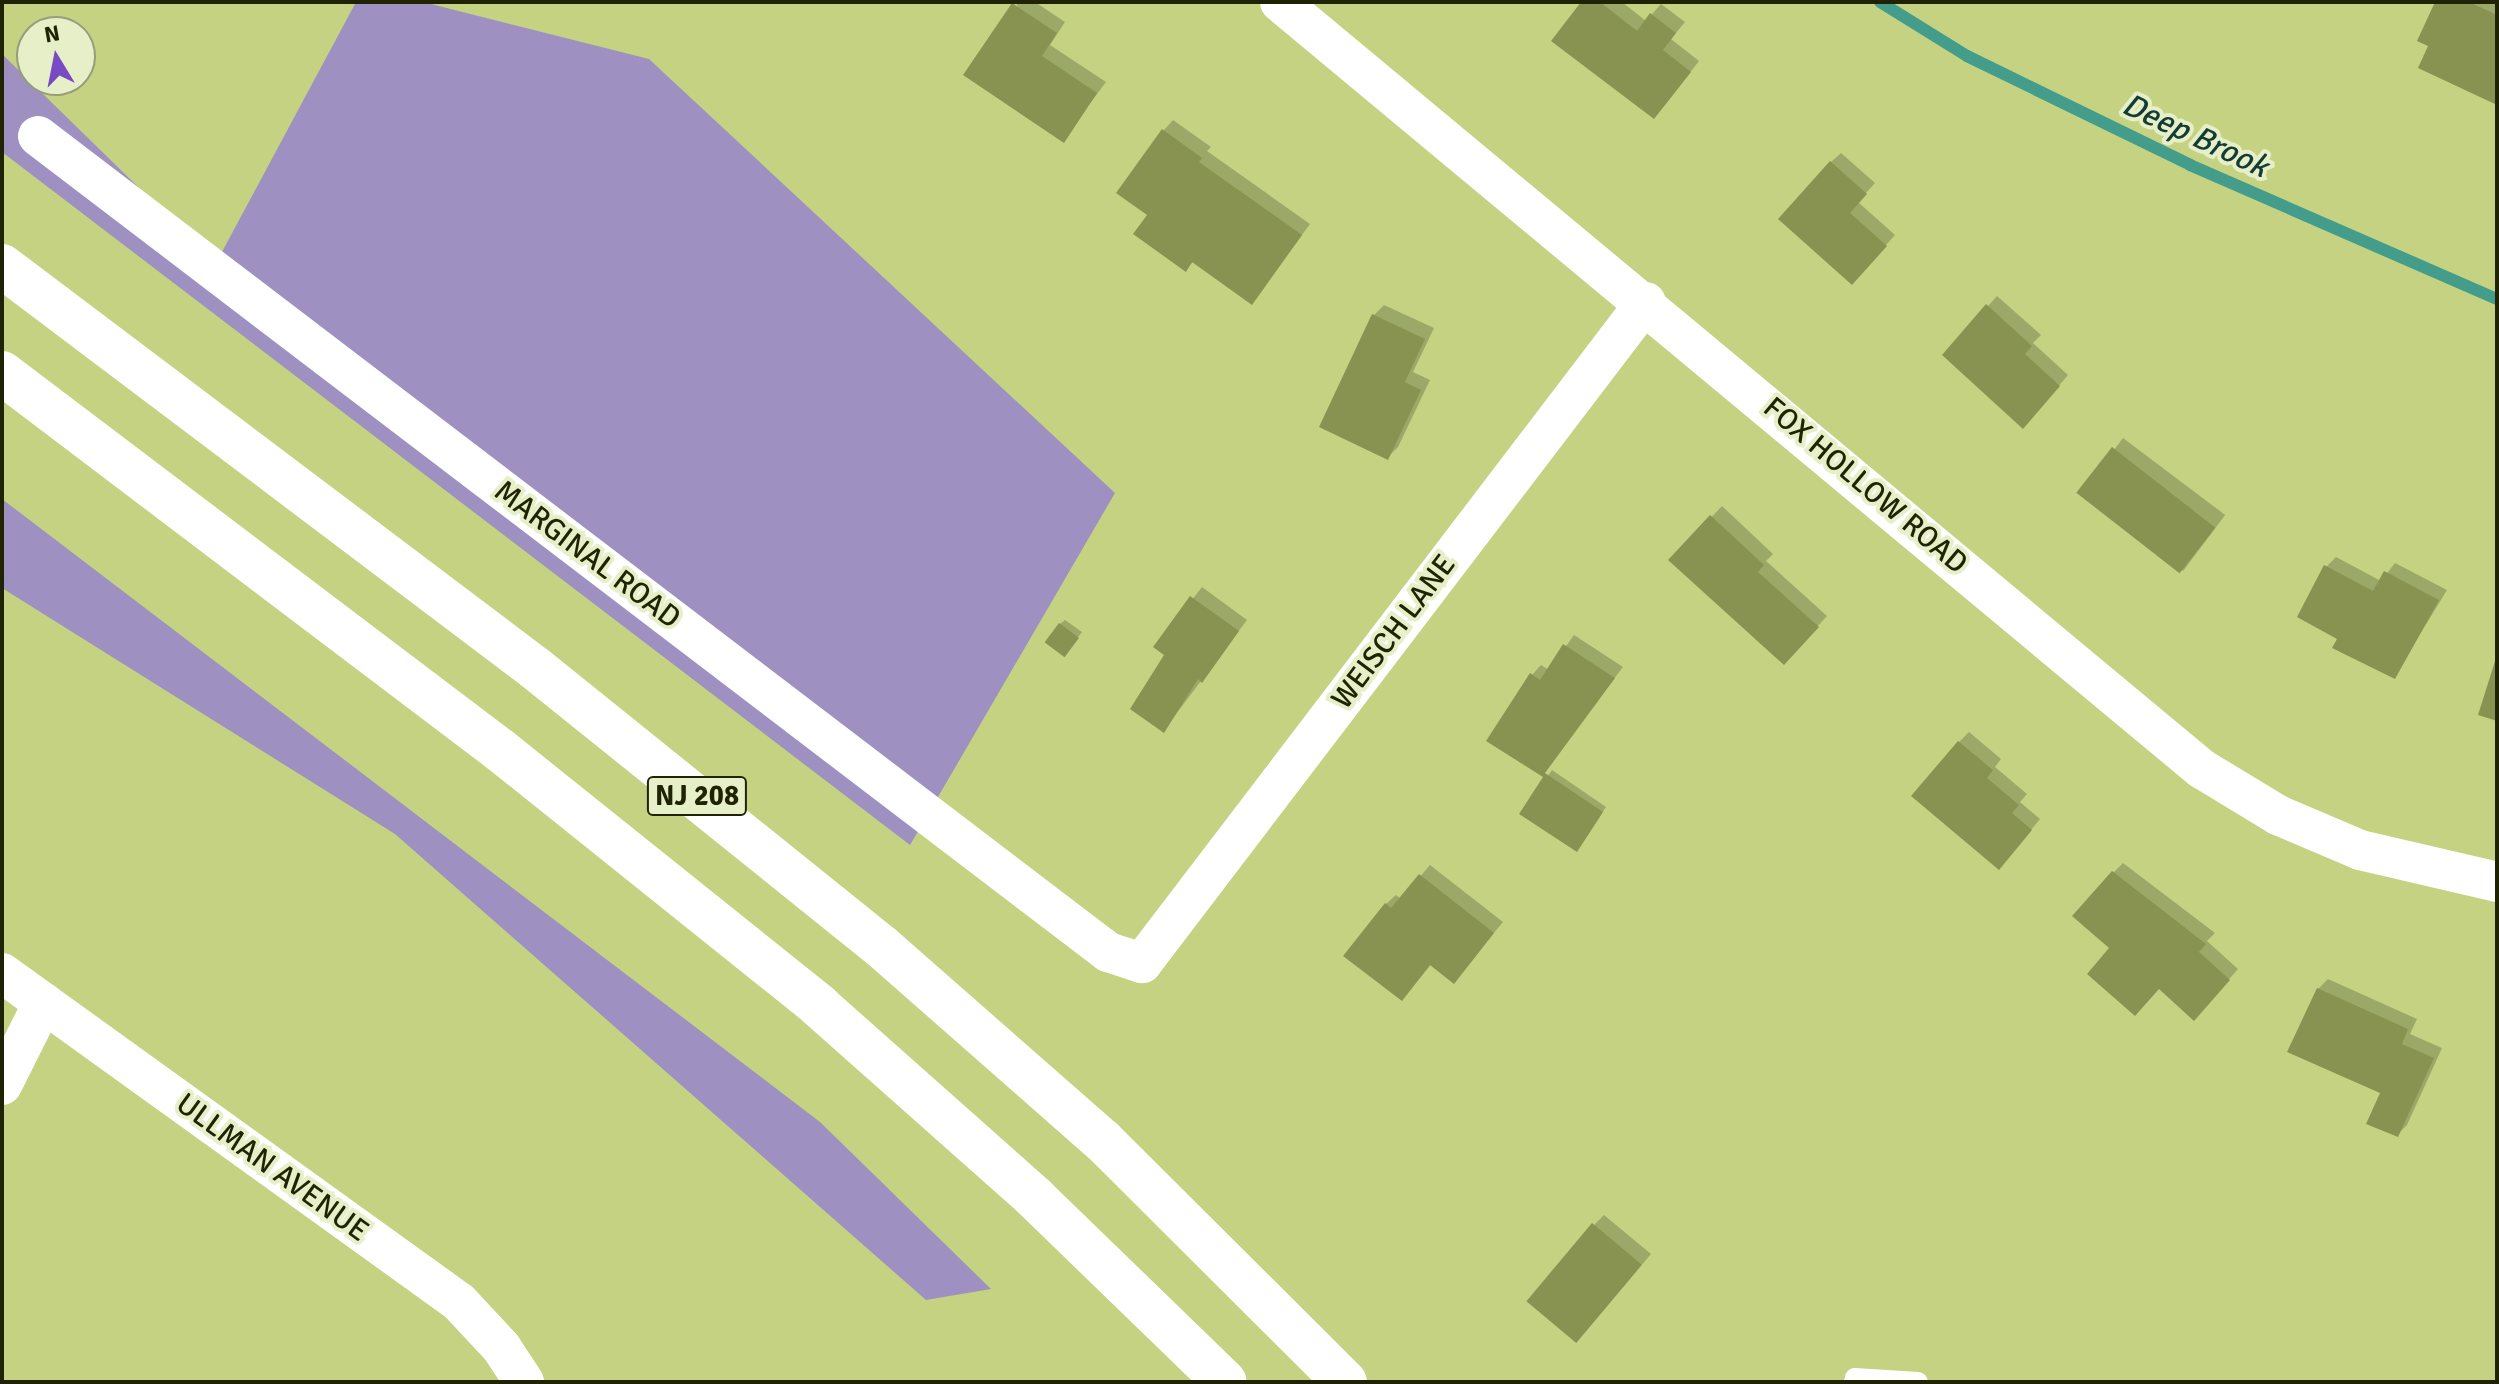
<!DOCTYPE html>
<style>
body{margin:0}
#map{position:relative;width:2499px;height:1384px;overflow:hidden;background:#c4d282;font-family:Signika,sans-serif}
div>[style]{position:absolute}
.green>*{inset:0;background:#9e91c2}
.shadow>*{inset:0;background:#0003;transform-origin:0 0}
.stream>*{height:12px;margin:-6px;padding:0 6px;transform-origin:6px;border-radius:6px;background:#439d8a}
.building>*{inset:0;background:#889351;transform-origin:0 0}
.service>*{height:20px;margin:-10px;padding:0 10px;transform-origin:10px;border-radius:10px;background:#fff}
.minor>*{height:40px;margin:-20px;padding:0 20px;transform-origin:20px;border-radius:20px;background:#fff}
.trunk>*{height:44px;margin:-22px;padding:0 22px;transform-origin:22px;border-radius:22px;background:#fff}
span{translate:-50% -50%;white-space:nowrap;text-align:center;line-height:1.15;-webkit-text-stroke:8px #e6efc8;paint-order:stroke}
.shield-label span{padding:2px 6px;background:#e6efc8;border:2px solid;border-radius:6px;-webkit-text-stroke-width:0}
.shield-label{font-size:28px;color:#1f2303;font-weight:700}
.street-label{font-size:30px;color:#1f2303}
.water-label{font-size:32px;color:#133c34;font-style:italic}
.frame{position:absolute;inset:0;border:4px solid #1f2303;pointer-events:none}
.north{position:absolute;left:16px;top:16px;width:80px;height:80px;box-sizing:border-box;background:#e6efc8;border:2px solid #969d79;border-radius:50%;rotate:350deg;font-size:22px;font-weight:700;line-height:32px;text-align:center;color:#1f2303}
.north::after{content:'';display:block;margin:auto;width:28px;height:36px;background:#784bc3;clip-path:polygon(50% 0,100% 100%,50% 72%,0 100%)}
</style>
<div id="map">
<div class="green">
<i style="clip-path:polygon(356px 2px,423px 2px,649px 59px,1115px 493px,910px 845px,2px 152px,2px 54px,216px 263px)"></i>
<i style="clip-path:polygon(2px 499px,820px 1122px,991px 1289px,926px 1300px,395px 834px,2px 588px)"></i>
</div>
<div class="shadow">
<i style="clip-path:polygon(1016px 2px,1035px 2px,1065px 22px,1050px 45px,1106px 82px,1063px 140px)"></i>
<i style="clip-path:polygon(1583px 2px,1622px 2px,1646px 21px,1661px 4px,1685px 22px,1671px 39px,1699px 61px,1663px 107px)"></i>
<i style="clip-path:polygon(2438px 2px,2497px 2px,2497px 103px,2431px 45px)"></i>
<i style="clip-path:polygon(1173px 120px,1211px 147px,1207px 151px,1310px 224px,1252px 302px,1194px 261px,1186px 269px,1150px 214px,1164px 130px)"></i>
<i style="clip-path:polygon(1841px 153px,1875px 183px,1858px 202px,1895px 235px,1862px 272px,1831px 162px)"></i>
<i style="clip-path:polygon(1997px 296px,2041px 335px,2033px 343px,2068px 375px,2033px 416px,1988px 306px)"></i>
<i style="clip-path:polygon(1384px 305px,1434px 328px,1413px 372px,1430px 380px,1398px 447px,1388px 457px,1374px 315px)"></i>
<i style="left:2123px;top:438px;width:128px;height:70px;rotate:37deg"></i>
<i style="clip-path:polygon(1722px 506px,1773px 554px,1766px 561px,1827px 616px,1793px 653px,1671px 560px)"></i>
<i style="clip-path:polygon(2336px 557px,2381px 581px,2395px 563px,2447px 590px,2394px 677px,2339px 638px,2326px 567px)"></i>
<i style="clip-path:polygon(1202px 587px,1247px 620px,1164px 730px,1166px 654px,1156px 646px)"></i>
<i style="clip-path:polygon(1065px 620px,1082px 632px,1069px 649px,1060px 624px)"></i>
<i style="clip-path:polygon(1574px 635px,1623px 667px,1542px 774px,1532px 675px,1541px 665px,1549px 670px)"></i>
<i style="clip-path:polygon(1969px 732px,2001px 759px,1995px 767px,2027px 794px,2020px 802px,2040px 819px,2009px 857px,1959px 742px)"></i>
<i style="clip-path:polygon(1552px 770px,1606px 807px,1581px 845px,1522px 814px)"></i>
<i style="clip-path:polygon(2123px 863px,2215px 933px,2207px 941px,2238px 969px,2204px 1008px,2112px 948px,2113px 873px)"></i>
<i style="clip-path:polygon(1430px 865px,1503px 922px,1454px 981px,1432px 963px,1411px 989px,1386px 904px,1396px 895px,1401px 899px)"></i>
<i style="clip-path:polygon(2328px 979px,2417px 1019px,2410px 1034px,2442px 1048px,2407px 1125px,2397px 1135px,2383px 1092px,2318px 989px)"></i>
<i style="clip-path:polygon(1604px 1215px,1651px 1254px,1586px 1331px,1594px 1225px)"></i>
</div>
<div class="stream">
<i style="left:1880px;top:2px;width:102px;rotate:31.8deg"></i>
<i style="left:1967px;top:56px;width:248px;rotate:26deg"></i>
<i style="left:2190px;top:165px;width:335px;rotate:23.6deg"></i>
</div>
<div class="building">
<i style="clip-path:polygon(1581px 2px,1600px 2px,1637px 31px,1650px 13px,1676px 33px,1663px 50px,1691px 72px,1654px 119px,1551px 41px)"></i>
<i style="clip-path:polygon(2435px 2px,2469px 2px,2497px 15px,2497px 105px,2418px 68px,2428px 46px,2417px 41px)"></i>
<i style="clip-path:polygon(1012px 3px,1057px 33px,1042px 56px,1097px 93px,1064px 143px,963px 75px)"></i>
<i style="clip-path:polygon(1162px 129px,1202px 158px,1199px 162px,1302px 235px,1252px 305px,1192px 262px,1186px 272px,1133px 234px,1147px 215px,1116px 193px)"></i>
<i style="clip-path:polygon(1830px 161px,1867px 194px,1850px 213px,1887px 246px,1852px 285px,1778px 219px)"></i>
<i style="clip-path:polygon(1986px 304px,2032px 346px,2025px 354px,2060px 386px,2023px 429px,1942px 355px)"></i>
<i style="clip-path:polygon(1372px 314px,1425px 339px,1405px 382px,1421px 390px,1388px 460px,1319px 427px)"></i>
<i style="left:2112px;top:447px;width:131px;height:58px;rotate:38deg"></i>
<i style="clip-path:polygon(1710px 515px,1764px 565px,1758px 572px,1819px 627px,1784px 665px,1668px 560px)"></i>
<i style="clip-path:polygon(2324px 565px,2373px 591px,2384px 571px,2439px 600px,2395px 679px,2332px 648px,2337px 639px,2297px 617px)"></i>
<i style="clip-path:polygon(1190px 596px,1239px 631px,1202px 683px,1198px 679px,1164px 733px,1130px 709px,1164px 655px,1153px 647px)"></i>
<i style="left:1059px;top:623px;width:25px;height:24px;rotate:37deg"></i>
<i style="clip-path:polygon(1563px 644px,1615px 678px,1545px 773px,1603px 812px,1577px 852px,1519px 814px,1543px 777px,1486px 741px,1530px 673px,1540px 680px)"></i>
<i style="clip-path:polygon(2496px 658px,2497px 659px,2497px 721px,2478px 715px)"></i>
<i style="clip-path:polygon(1958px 741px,1993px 770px,1987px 778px,2019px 805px,2012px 813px,2032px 830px,1999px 870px,1911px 796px)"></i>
<i style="clip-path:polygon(2112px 871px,2206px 944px,2199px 952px,2230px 980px,2194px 1021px,2159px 989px,2135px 1016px,2087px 974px,2109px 948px,2072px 916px)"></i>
<i style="clip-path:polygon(1419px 874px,1494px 933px,1454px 984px,1430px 965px,1402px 1001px,1343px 956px,1385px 903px,1391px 908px)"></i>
<i style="clip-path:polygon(2317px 988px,2408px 1029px,2402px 1044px,2434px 1058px,2398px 1137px,2366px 1124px,2380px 1093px,2287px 1052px)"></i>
<i style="left:1592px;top:1223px;width:65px;height:102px;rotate:40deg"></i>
</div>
<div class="service">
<i style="left:1854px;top:1382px;width:4px;rotate:-76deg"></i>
<i style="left:1855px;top:1378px;width:63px;rotate:3.6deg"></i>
</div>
<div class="minor">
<i style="left:1280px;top:2px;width:1199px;rotate:39.76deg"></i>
<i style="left:2202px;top:769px;width:89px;rotate:31.2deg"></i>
<i style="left:2278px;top:815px;width:89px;rotate:23.1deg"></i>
<i style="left:2360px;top:850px;width:141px;rotate:13.1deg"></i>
<i style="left:38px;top:136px;width:1346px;rotate:37.33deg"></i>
<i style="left:1108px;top:952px;width:36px;rotate:18deg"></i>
<i style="left:1142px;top:963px;width:831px;rotate:-52.68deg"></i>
<i style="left:2px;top:973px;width:563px;rotate:35.75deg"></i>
<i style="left:459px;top:1302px;width:62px;rotate:47deg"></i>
<i style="left:501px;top:1347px;width:42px;rotate:56.7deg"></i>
<i style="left:2px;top:1085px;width:92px;rotate:-63.4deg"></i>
</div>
<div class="trunk">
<i style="left:2px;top:266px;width:668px;rotate:37.02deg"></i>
<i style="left:535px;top:668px;width:445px;rotate:38.8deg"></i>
<i style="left:882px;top:947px;width:293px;rotate:41.3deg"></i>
<i style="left:1102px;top:1140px;width:343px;rotate:44.9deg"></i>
<i style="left:2px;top:373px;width:625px;rotate:37.13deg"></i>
<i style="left:500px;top:750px;width:409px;rotate:38.7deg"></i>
<i style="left:819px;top:1006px;width:289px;rotate:41.6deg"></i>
<i style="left:1035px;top:1198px;width:264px;rotate:44.1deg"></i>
</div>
<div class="shield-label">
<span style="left:697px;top:796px">NJ 208</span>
</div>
<div class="street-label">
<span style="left:1865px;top:486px;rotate:40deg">FOX HOLLOW ROAD</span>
<span style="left:587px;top:555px;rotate:37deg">MARGINAL ROAD</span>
<span style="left:1394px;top:632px;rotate:-53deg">WEISCH LANE</span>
<span style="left:272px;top:1168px;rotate:36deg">ULLMAN AVENUE</span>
</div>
<div class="water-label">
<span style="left:2195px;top:136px;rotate:25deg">Deep Brook</span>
</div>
<div class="frame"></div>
<div class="north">N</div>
</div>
